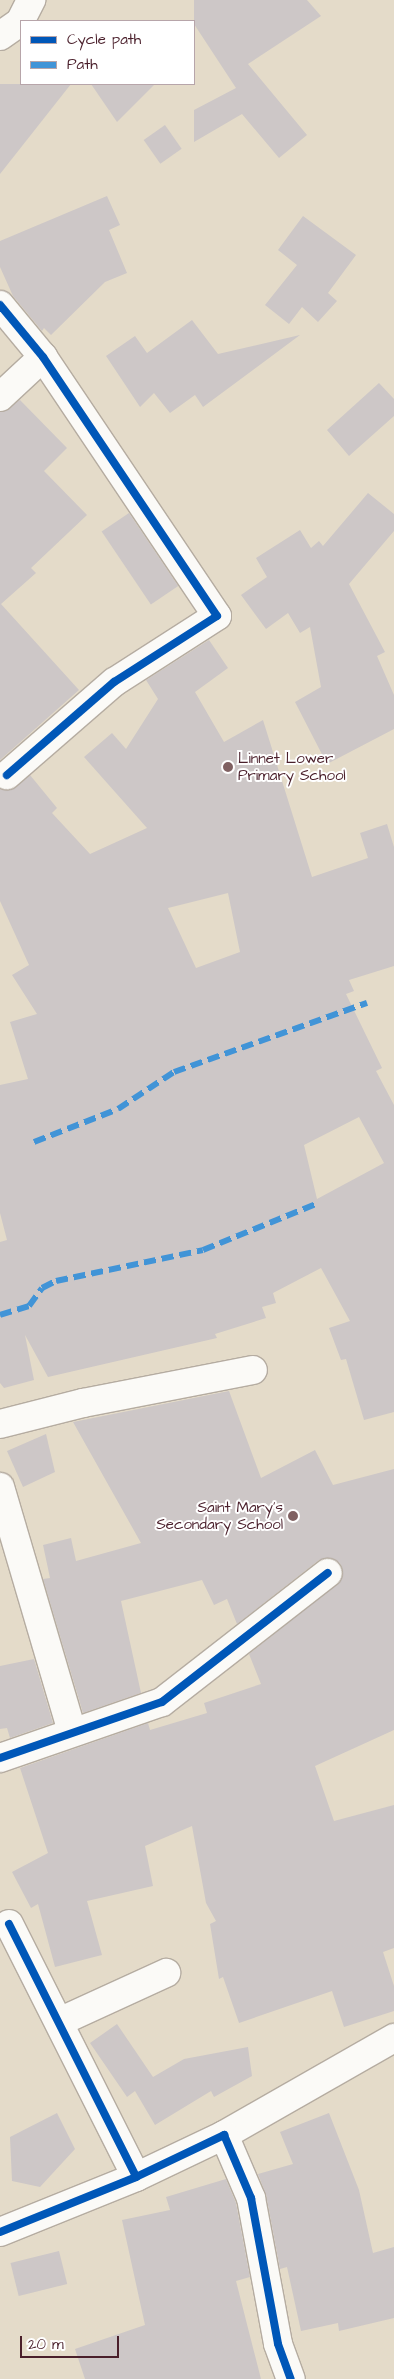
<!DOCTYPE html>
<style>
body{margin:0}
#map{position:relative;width:394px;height:2379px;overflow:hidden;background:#e4dbc9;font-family:"Architects Daughter",sans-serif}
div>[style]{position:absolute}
.building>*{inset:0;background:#cdc7c7;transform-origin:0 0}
.roads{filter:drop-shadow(1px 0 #b5aca1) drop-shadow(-1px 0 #b5aca1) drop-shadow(0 1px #b5aca1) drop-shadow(0 -1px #b5aca1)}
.minor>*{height:28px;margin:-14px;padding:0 14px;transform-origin:14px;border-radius:14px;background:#fbfaf7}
.quiet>*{height:6px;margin-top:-3px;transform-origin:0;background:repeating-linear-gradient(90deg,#4194d7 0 12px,transparent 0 18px)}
.cycleway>*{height:8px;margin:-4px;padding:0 4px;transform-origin:4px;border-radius:4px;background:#0057b8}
.dots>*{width:14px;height:14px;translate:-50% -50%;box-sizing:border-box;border:2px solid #fff;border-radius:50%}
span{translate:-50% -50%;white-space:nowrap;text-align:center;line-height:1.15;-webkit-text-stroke:4px #fff;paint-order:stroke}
.poi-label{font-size:15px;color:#4a1f2b}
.left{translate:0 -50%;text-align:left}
.right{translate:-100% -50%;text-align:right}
.legend{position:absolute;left:20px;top:20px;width:175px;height:65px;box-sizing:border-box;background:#fff;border:1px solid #b7a5aa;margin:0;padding:6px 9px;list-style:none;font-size:15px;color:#4a1f2b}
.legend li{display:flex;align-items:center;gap:10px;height:25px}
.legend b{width:25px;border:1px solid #b7a5aa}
.scale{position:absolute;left:20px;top:2336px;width:99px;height:22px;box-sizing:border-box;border:2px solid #4a1f2b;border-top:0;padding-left:6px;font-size:15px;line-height:18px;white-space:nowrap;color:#4a1f2b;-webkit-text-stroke:4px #fff;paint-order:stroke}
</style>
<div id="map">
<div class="building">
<i style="clip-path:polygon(194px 0,307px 0,321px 16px,248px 64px,307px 135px,279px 158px,242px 114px,194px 142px,194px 110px,236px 88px,194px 24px)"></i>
<i style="clip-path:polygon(0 84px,71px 84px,0 174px)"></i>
<i style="clip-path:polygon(91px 84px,155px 84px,117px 122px)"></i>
<i style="left:165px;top:125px;width:29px;height:26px;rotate:55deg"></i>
<i style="clip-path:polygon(107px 196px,120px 225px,109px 230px,127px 273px,105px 282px,51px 335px,44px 328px,42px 331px,13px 296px,0 267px,0 241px)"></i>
<i style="clip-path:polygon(303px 216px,356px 255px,328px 293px,337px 301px,318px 322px,302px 307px,289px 324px,265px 305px,297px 265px,278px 250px)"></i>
<i style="clip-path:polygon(192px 320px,218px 354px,300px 335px,203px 407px,195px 395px,170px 413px,154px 393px,140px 407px,106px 356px,135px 336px,147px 353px)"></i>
<i style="clip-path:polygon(379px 383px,394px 399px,394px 416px,349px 456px,327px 430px)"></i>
<i style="clip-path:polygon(20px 400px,67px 448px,44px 471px,87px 515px,31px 568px,36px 573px,1px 604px,79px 690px,0 760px,0 412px)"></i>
<i style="clip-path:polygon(368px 493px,394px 514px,394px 531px,349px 584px,385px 652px,377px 656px,394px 695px,394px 729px,327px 764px,295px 702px,321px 687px,310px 627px,300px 633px,288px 613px,266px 629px,241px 595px,267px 577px,256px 558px,300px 530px,311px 548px,319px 541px,323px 546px)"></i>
<i style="left:129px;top:513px;width:88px;height:33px;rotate:56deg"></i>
<i style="clip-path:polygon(evenodd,209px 640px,228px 668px,195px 692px,224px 742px,263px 720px,312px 877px,368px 858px,360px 833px,387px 824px,394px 847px,394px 966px,349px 980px,354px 991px,346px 994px,382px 1068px,376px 1071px,394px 1105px,394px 1412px,364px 1420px,346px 1359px,341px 1360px,329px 1328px,350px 1321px,321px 1268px,273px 1293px,276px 1303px,262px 1307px,266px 1318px,215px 1334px,217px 1338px,48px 1377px,25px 1335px,34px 1380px,4px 1388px,0 1383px,0 1242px,7px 1240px,0 1213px,0 1085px,28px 1079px,10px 1022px,37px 1014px,12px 975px,29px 965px,0 901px,0 789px,10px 790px,30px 775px,57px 808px,52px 813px,90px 854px,147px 828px,84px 757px,112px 733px,126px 749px,158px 699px,146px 680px,209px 640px,228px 893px,240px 952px,196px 968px,168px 908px,228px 893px,209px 640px,359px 1117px,384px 1163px,317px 1199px,304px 1145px,359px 1117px)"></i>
<i style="clip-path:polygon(229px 1391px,261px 1478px,315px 1450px,333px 1485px,394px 1469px,394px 1730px,315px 1766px,334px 1821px,394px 1805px,394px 1948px,383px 1952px,394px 1986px,394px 2011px,344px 2027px,332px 1991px,239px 2023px,223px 1977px,219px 1979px,210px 1924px,216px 1921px,206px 1903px,192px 1826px,145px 1846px,153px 1886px,87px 1901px,102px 1955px,55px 1967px,38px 1904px,31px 1908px,12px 1872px,48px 1853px,20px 1768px,148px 1723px,150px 1730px,207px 1713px,204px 1703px,261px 1684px,249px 1654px,342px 1579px,340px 1563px,326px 1558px,319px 1560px,237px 1624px,227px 1599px,214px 1605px,202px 1580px,121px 1601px,141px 1693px,83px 1713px,43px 1579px,50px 1578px,43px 1545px,71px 1538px,76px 1561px,141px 1543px,73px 1422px)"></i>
<i style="clip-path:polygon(46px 1434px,55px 1472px,23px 1487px,7px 1451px)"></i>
<i style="clip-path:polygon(34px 1659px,53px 1723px,10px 1738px,7px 1728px,0 1729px,0 1666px)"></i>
<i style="clip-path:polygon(117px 2024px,153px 2077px,184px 2059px,248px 2047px,252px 2076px,214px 2097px,211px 2091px,155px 2125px,135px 2091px,127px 2097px,90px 2043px)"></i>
<i style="clip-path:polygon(57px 2113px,75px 2149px,40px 2187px,12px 2181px,10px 2137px)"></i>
<i style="clip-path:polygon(329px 2113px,359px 2190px,373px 2253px,394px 2247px,394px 2318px,339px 2331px,338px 2323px,301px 2331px,287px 2267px,280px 2269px,266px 2195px,258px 2174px,293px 2164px,280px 2132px)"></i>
<i style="clip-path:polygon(226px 2179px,236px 2203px,250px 2277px,236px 2281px,261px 2379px,85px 2379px,75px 2349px,145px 2325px,122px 2220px,170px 2210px,166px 2197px)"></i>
<i style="left:59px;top:2251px;width:34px;height:50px;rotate:76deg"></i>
</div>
<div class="roads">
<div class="minor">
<i style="left:0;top:36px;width:24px;rotate:-35deg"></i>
<i style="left:20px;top:22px;width:25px;rotate:-63deg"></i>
<i style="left:0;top:305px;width:67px;rotate:50.4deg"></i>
<i style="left:43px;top:357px;width:312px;rotate:56.1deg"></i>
<i style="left:217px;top:616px;width:122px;rotate:147.3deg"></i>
<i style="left:114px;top:682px;width:142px;rotate:139deg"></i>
<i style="left:0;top:397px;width:59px;rotate:-42.9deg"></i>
<i style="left:0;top:1424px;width:86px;rotate:-14.2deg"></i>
<i style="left:83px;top:1403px;width:173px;rotate:-11deg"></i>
<i style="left:0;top:1487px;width:255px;rotate:73.6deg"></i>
<i style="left:0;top:1758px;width:171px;rotate:-19.1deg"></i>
<i style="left:162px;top:1702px;width:210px;rotate:-37.9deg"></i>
<i style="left:9px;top:1924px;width:283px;rotate:63.3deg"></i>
<i style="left:59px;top:2022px;width:118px;rotate:-24.6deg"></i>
<i style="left:224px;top:2135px;width:196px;rotate:-29.7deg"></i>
<i style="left:0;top:2232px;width:147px;rotate:-22deg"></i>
<i style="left:136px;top:2177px;width:98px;rotate:-25.5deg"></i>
<i style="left:224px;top:2135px;width:69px;rotate:66.8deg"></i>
<i style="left:251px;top:2198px;width:148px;rotate:79.5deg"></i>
<i style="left:278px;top:2344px;width:37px;rotate:70deg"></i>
</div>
</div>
<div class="quiet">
<i style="left:34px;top:1142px;width:90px;rotate:-21.4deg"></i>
<i style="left:118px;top:1109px;width:67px;rotate:-33.5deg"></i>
<i style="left:174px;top:1072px;width:205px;rotate:-19.7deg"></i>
<i style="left:0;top:1315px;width:30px;rotate:-17deg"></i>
<i style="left:29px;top:1306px;width:22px;rotate:-54deg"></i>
<i style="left:42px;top:1288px;width:16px;rotate:-27deg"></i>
<i style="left:56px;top:1281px;width:150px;rotate:-11.9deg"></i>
<i style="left:203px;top:1250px;width:122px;rotate:-22.2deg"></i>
</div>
<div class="cycleway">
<i style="left:0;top:305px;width:67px;rotate:50.4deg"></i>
<i style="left:43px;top:357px;width:312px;rotate:56.1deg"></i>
<i style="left:217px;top:616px;width:122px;rotate:147.3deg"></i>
<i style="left:114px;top:682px;width:142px;rotate:139deg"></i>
<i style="left:0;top:1758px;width:171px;rotate:-19.1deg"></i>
<i style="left:162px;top:1702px;width:210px;rotate:-37.9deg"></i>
<i style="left:9px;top:1924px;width:283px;rotate:63.3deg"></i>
<i style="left:0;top:2232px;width:147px;rotate:-22deg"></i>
<i style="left:136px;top:2177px;width:98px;rotate:-25.5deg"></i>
<i style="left:224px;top:2135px;width:69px;rotate:66.8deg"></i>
<i style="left:251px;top:2198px;width:148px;rotate:79.5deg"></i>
<i style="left:278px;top:2344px;width:37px;rotate:70deg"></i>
</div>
<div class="dots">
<i style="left:228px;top:767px;background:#806162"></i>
<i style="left:293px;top:1516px;background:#806162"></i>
</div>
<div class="poi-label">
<span class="left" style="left:238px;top:767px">Linnet Lower<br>Primary School</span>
<span class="right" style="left:283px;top:1516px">Saint Mary's<br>Secondary School</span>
</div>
<ul class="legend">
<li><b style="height:6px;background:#0057b8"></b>Cycle path</li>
<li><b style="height:6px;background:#4194d7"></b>Path</li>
</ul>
<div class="scale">20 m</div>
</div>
